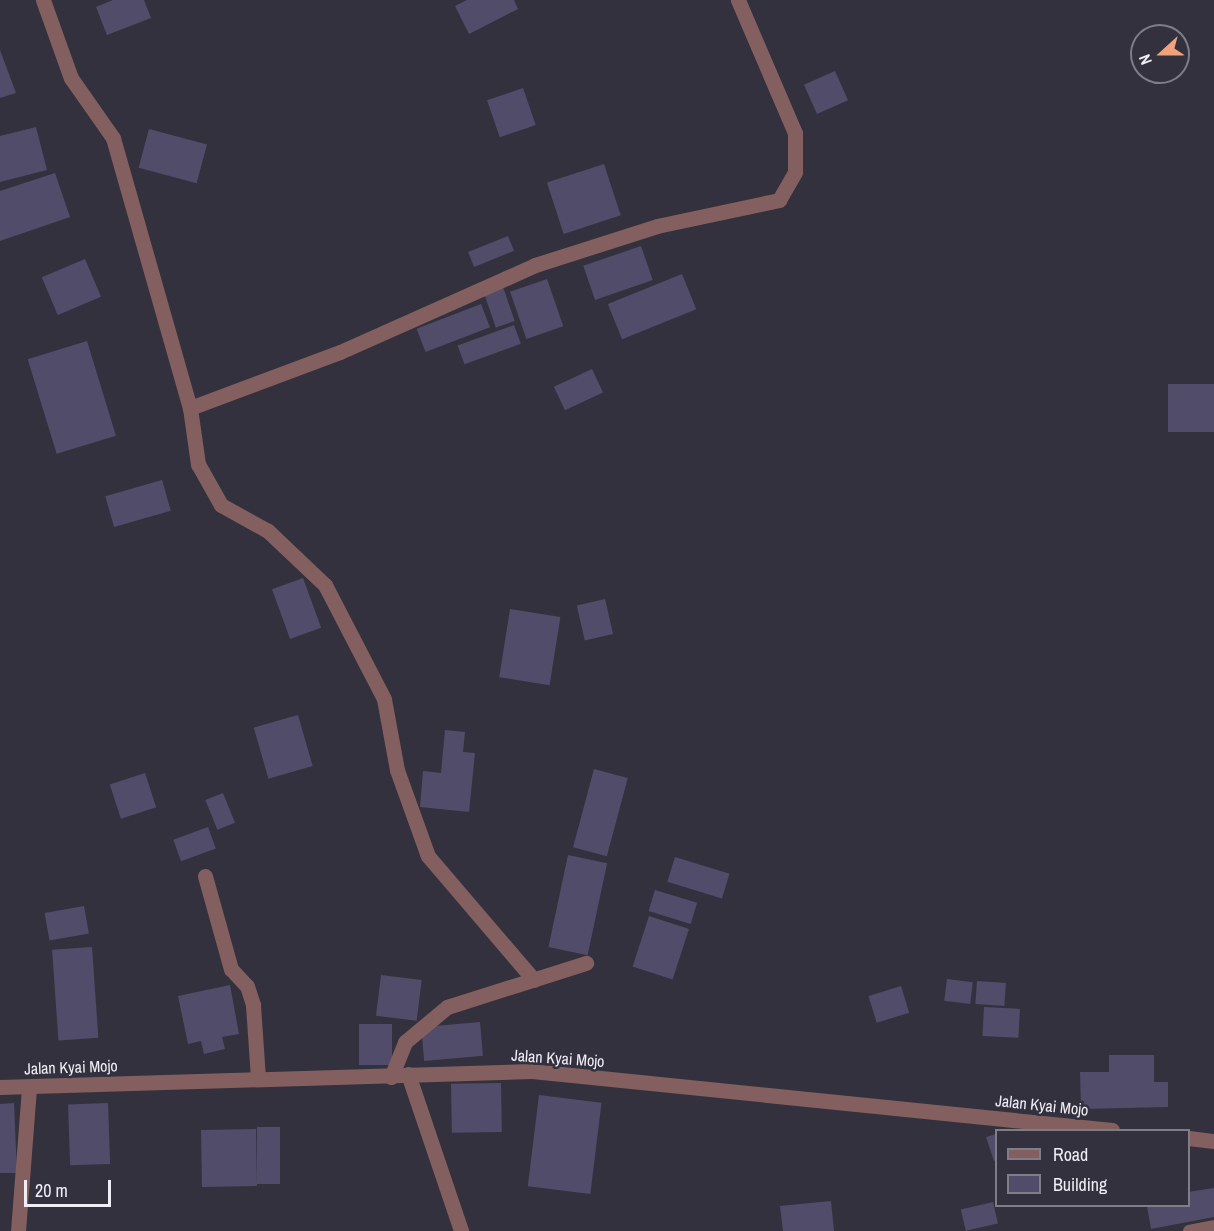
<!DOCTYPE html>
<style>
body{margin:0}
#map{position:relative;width:1214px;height:1231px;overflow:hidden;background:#33313e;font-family:"Archivo Narrow",sans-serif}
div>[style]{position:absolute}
.building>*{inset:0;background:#524c6b;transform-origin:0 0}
.service>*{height:12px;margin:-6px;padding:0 6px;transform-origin:6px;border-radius:6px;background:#845f5f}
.minor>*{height:15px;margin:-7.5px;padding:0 7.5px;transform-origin:7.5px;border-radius:7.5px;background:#845f5f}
span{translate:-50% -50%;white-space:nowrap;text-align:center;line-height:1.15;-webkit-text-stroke:5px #33313e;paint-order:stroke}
.street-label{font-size:16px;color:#efeef6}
.legend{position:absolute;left:995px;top:1129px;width:195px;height:78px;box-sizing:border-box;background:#33313e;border:2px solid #7e7d88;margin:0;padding:8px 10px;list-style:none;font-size:18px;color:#efeef6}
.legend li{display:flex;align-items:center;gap:12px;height:30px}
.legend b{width:30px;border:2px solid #7e7d88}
.north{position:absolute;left:1130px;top:24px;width:60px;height:60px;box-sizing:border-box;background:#33313e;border:2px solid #7e7d88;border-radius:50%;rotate:249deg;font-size:16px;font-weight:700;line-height:24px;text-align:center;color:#efeef6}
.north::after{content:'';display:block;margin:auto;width:21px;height:27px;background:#f1a27b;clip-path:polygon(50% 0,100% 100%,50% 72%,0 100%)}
.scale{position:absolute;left:24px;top:1180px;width:87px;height:27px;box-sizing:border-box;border:3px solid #efeef6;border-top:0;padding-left:8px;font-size:18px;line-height:21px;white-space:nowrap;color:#efeef6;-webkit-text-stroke:4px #33313e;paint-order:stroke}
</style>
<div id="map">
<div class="building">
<i style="clip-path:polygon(113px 0,144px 0,151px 18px,107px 35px,96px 7px)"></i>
<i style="clip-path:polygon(467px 0,514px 0,518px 9px,469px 34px,455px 6px)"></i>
<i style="clip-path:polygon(0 50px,16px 93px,0 98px)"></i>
<i style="left:835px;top:71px;width:32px;height:34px;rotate:66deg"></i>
<i style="left:523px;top:88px;width:39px;height:38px;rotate:71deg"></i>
<i style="clip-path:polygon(36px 127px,47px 170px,0 182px,0 136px)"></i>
<i style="left:149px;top:129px;width:60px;height:40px;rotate:15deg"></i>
<i style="left:604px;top:164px;width:54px;height:60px;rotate:72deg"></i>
<i style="clip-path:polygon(55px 173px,70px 217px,0 241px,0 191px)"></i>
<i style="left:508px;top:236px;width:16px;height:43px;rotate:68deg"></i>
<i style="left:641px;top:246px;width:36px;height:61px;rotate:71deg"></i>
<i style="left:85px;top:259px;width:41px;height:47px;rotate:67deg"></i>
<i style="left:682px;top:274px;width:38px;height:80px;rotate:68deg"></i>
<i style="left:547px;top:279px;width:50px;height:39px;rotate:71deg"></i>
<i style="left:503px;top:287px;width:36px;height:20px;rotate:71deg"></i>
<i style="left:481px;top:304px;width:25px;height:69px;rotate:69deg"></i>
<i style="left:514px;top:325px;width:20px;height:60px;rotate:70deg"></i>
<i style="left:87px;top:341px;width:99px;height:62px;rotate:73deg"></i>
<i style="left:592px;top:369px;width:26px;height:42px;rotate:65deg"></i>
<i style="left:1214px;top:384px;width:48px;height:46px;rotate:90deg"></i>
<i style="left:162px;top:480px;width:32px;height:59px;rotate:74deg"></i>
<i style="left:303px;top:578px;width:53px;height:33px;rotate:70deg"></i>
<i style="left:605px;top:599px;width:36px;height:29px;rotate:77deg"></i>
<i style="left:510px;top:609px;width:51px;height:69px;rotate:9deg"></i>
<i style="left:298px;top:715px;width:53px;height:46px;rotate:74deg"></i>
<i style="clip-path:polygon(445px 730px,465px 732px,463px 752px,475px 753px,469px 812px,420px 807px,423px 771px,441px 773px)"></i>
<i style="left:594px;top:769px;width:35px;height:81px;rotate:15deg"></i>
<i style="left:145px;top:773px;width:36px;height:37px;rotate:72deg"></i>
<i style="left:223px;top:793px;width:32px;height:19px;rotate:68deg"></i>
<i style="left:208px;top:827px;width:23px;height:37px;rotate:70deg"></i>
<i style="left:568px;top:855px;width:40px;height:94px;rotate:12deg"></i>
<i style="left:675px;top:857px;width:57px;height:26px;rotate:17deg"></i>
<i style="left:655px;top:890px;width:44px;height:22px;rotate:17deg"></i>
<i style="left:84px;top:906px;width:28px;height:40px;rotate:80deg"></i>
<i style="left:649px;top:916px;width:42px;height:53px;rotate:18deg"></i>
<i style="left:92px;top:947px;width:91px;height:40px;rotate:86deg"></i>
<i style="left:381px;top:975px;width:41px;height:41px;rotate:7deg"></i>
<i style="left:947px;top:979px;width:26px;height:22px;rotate:7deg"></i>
<i style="left:977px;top:981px;width:29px;height:23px;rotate:4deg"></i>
<i style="clip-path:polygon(230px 985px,239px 1034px,222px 1037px,225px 1049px,204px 1054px,201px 1041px,188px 1044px,178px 996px)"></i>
<i style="left:901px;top:986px;width:28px;height:34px;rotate:73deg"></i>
<i style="left:984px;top:1007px;width:36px;height:29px;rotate:3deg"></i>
<i style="left:480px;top:1022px;width:34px;height:59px;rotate:85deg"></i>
<i style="left:359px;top:1024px;width:33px;height:41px"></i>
<i style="clip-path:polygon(1109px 1055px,1154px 1055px,1154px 1082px,1168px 1082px,1168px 1107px,1081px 1109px,1080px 1072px,1109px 1072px)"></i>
<i style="left:501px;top:1083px;width:49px;height:50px;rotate:89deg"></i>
<i style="left:539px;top:1095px;width:63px;height:92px;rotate:7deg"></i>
<i style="clip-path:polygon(14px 1103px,17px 1173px,0 1173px,0 1104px)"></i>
<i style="left:108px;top:1103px;width:61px;height:40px;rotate:88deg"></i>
<i style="left:257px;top:1127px;width:23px;height:57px"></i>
<i style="left:256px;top:1129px;width:57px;height:55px;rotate:89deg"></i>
<i style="clip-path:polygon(996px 1134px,996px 1160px,994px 1161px,986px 1137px)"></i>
<i style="clip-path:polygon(1214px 1188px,1214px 1217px,1151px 1229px,1147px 1206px,1188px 1206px,1188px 1192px)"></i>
<i style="clip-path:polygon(831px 1201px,834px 1231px,783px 1231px,780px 1206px)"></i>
<i style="left:993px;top:1202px;width:22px;height:33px;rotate:77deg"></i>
</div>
<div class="service">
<i style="left:1189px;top:1231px;width:25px;rotate:-11deg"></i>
</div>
<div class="minor">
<i style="left:43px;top:0;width:83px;rotate:70.3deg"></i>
<i style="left:71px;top:78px;width:73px;rotate:55deg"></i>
<i style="left:113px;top:138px;width:281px;rotate:74.1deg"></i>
<i style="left:190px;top:408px;width:57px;rotate:81.9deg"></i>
<i style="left:198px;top:464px;width:47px;rotate:60.7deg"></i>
<i style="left:221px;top:505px;width:54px;rotate:29deg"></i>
<i style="left:268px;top:531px;width:79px;rotate:43.5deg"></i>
<i style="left:325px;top:585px;width:128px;rotate:62.6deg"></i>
<i style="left:384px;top:699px;width:72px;rotate:79.6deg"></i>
<i style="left:397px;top:770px;width:91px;rotate:70.2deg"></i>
<i style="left:428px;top:856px;width:163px;rotate:49.5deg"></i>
<i style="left:190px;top:408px;width:160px;rotate:-20.5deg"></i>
<i style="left:340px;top:352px;width:214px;rotate:-24deg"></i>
<i style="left:535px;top:265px;width:128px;rotate:-17.7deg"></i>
<i style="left:657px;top:226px;width:125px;rotate:-12deg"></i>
<i style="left:779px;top:200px;width:32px;rotate:-60deg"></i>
<i style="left:795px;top:172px;width:39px;rotate:-90deg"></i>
<i style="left:795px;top:133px;width:145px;rotate:-113.2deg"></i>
<i style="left:205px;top:876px;width:97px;rotate:74.4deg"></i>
<i style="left:231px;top:969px;width:23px;rotate:47deg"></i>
<i style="left:247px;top:986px;width:20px;rotate:72deg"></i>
<i style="left:253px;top:1005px;width:74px;rotate:86.1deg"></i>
<i style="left:408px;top:1074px;width:166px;rotate:71.3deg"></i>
<i style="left:391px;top:1077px;width:38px;rotate:-68deg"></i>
<i style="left:405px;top:1042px;width:55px;rotate:-39.8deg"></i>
<i style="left:447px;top:1007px;width:146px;rotate:-17.6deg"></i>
<i style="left:0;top:1087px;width:532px;rotate:-1.72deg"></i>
<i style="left:532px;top:1071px;width:583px;rotate:5.81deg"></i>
<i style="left:1188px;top:1138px;width:26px;rotate:7deg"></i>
<i style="left:18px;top:1231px;width:144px;rotate:-85.6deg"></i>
</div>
<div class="street-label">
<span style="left:558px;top:1058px;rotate:4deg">Jalan Kyai Mojo</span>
<span style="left:71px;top:1067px;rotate:-2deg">Jalan Kyai Mojo</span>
<span style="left:1042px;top:1105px;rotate:6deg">Jalan Kyai Mojo</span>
</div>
<ul class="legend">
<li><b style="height:8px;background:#845f5f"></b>Road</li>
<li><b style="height:16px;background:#524c6b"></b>Building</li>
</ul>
<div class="north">N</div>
<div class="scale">20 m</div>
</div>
